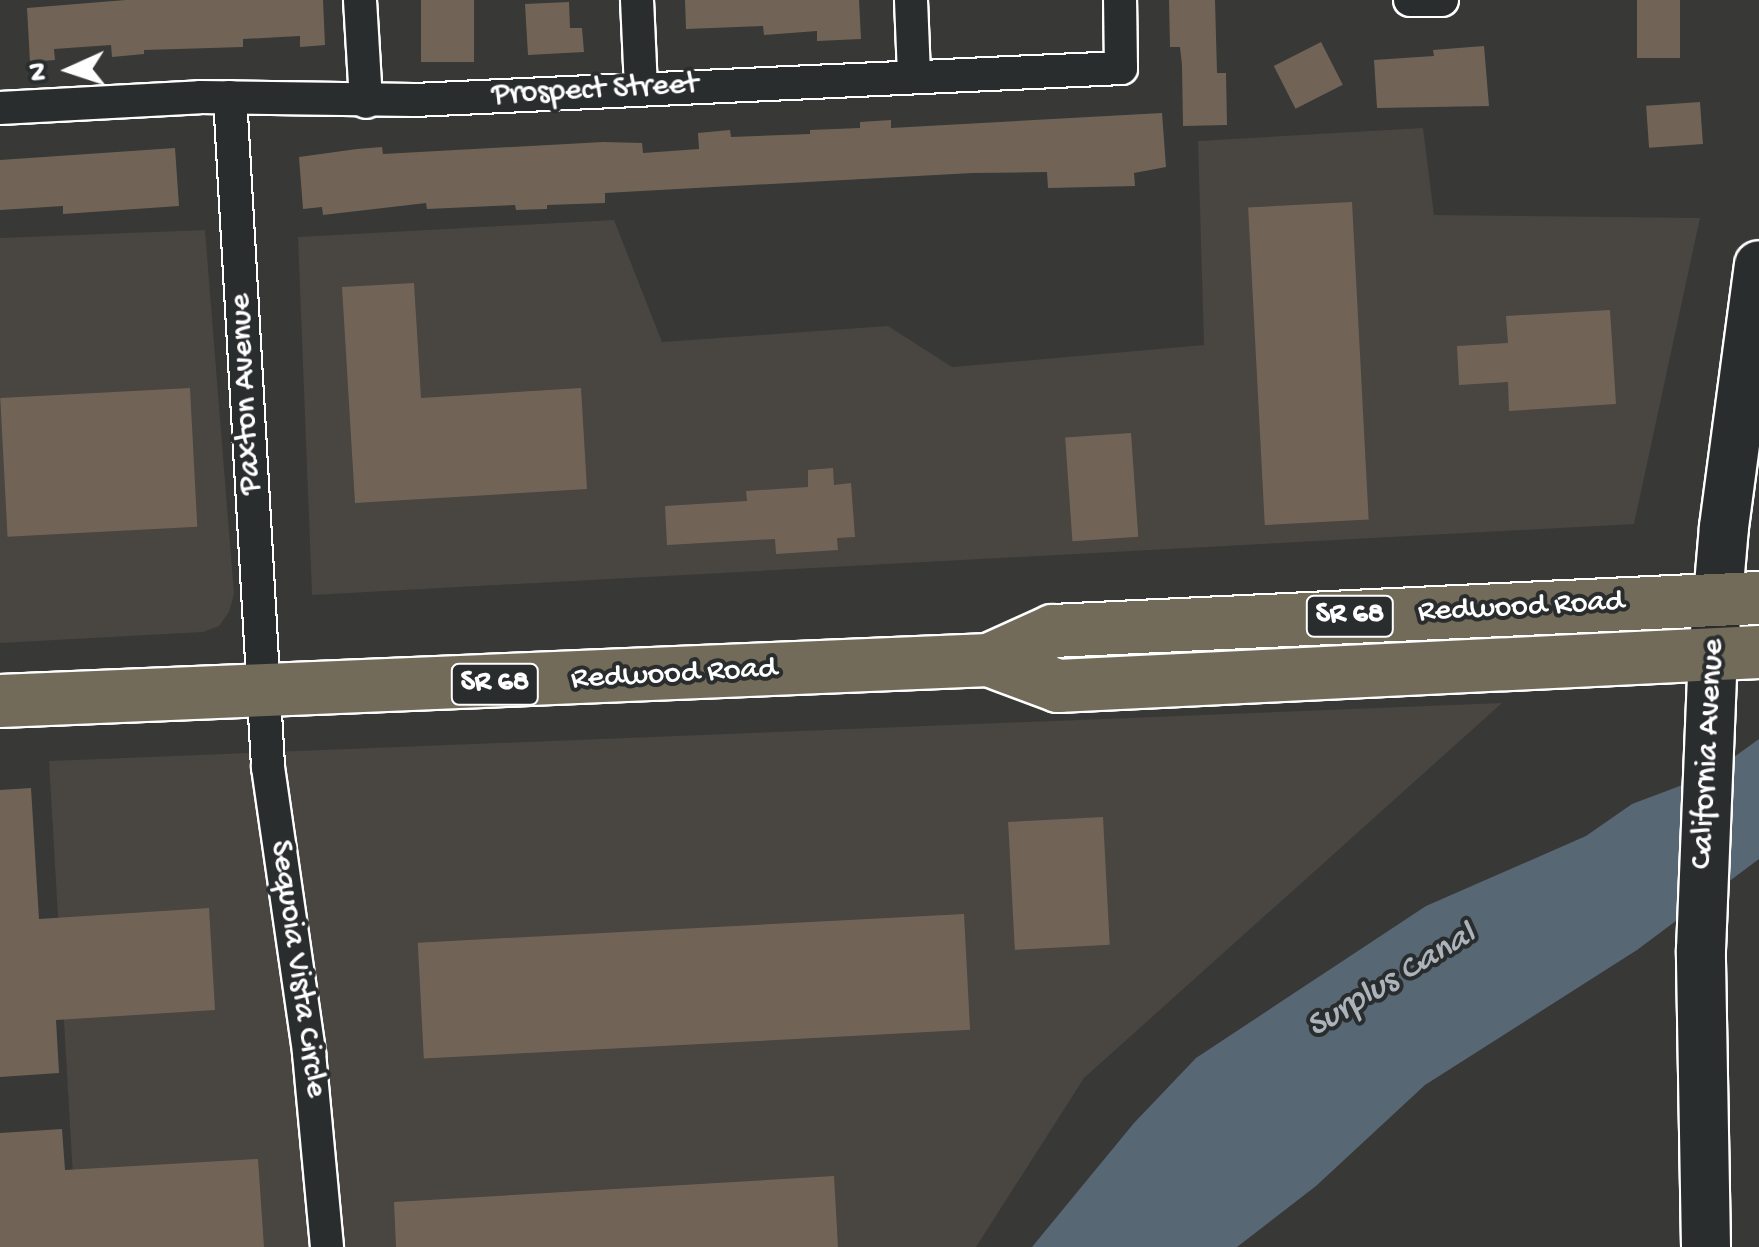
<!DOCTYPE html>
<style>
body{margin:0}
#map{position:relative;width:1759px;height:1247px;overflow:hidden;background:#383836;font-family:"Gochi Hand",sans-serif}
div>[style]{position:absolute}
.built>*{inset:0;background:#494540}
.water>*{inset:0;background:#586774}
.building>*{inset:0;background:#716457;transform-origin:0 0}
.roads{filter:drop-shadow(2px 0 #fff) drop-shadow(-2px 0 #fff) drop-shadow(0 2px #fff) drop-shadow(0 -2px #fff)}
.minor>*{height:32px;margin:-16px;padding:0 16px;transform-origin:16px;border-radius:16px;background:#2a2d2e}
.secondary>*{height:48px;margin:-24px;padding:0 24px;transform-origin:24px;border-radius:24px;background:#2a2d2e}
.primary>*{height:52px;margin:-26px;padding:0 26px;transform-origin:26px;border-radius:26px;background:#736b5a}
span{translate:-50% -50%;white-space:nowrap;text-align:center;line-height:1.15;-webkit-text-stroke:8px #2a2d2e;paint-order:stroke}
.shield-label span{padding:2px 8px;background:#2a2d2e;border:2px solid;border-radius:8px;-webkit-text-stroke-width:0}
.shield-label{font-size:30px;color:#fff;font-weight:700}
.street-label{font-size:32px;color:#fff}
.water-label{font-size:35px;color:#acb3ba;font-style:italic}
.north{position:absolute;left:20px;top:20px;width:100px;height:100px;-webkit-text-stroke:8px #2a2d2e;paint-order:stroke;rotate:267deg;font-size:28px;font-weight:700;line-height:40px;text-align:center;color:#fff}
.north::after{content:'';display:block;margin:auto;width:35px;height:45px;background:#fff;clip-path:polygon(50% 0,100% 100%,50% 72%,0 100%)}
</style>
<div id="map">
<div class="built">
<i style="clip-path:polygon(1423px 128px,1434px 215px,1700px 218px,1634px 524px,312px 595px,298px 237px,614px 220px,662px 342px,888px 326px,952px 367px,1204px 345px,1198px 141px)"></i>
<i style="clip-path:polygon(205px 230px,234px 594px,229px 612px,219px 626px,203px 632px,0 643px,0 238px)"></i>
<i style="clip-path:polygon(1502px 703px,1084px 1078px,976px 1247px,77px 1247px,49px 761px)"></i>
</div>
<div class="water">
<i style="clip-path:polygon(1759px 739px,1759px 859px,1637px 950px,1425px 1085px,1316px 1186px,1237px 1247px,1032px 1247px,1134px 1123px,1196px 1058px,1426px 906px,1586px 836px,1632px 804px,1709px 775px)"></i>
</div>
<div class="building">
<i style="clip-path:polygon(126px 0,323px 0,325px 45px,300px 47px,300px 36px,243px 39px,243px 47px,144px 50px,144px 54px,112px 57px,111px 45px,54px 49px,55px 60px,30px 62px,27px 8px)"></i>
<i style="left:421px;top:0;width:53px;height:62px"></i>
<i style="clip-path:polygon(685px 0,859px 0,861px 39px,817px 41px,817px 31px,764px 35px,763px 26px,686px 29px)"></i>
<i style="clip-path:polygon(1169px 0,1215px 0,1217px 73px,1226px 73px,1227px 125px,1183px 126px,1182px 65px,1180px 47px,1170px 47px)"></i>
<i style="left:1637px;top:0;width:43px;height:58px"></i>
<i style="clip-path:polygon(569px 2px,570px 28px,582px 28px,584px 52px,528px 55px,525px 4px)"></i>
<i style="left:1321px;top:42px;width:48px;height:53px;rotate:63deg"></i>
<i style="clip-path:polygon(1484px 46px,1489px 106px,1377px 108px,1374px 60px,1434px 56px,1433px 50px)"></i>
<i style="left:1700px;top:102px;width:42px;height:54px;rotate:86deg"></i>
<i style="clip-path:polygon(1162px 113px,1166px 167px,1134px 173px,1135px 186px,1048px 188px,1047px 172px,972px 173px,605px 193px,605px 203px,547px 205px,547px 209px,516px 210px,515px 205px,427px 209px,426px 203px,323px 215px,322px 207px,303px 209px,299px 157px,357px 149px,382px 147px,383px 154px,603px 142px,642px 143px,643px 153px,699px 149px,698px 133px,730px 130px,731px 137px,810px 134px,810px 130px,860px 128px,860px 122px,891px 120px,891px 128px)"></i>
<i style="clip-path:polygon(175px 148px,179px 206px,63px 214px,63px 206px,0 210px,0 160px)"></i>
<i style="left:1352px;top:202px;width:318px;height:104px;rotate:87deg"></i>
<i style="clip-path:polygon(414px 283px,421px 398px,581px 388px,587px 489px,355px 503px,342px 287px)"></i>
<i style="clip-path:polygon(1610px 310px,1616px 404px,1509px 411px,1508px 382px,1459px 385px,1457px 346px,1508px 343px,1506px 316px)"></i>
<i style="left:190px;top:388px;width:139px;height:190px;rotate:87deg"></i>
<i style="left:1131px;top:433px;width:104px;height:66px;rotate:86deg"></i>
<i style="clip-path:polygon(833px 468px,834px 485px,851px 483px,855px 537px,837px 538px,838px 550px,776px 554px,775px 539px,667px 545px,665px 506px,747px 501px,746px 491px,808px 487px,808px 470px)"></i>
<i style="clip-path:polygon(31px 788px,39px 919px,209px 908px,215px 1010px,56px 1020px,59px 1073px,0 1077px,0 790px)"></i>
<i style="left:1103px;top:817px;width:128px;height:95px;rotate:87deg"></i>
<i style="left:964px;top:914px;width:116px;height:547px;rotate:87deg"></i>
<i style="clip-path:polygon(62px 1129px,65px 1170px,258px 1159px,264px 1247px,0 1247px,0 1133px)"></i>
<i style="clip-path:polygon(834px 1176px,838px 1247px,396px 1247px,394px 1202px)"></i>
</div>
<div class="roads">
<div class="minor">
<i style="left:360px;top:0;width:102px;rotate:86.6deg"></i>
<i style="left:637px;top:0;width:88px;rotate:87.4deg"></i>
<i style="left:911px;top:0;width:75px;rotate:87.7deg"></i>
<i style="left:1410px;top:0;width:32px"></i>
<i style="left:230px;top:97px;width:671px;rotate:86.75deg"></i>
<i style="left:268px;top:767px;width:289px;rotate:81.8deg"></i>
<i style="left:309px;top:1053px;width:195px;rotate:84.7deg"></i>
<i style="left:0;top:108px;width:200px;rotate:-3.1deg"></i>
<i style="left:200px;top:97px;width:214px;rotate:0.8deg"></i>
<i style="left:414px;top:100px;width:708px;rotate:-2.59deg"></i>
<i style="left:1121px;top:68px;width:68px;rotate:-90.8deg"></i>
</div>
<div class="secondary">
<i style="left:1706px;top:1247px;width:297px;rotate:-91deg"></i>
<i style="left:1701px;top:950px;width:295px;rotate:-87.7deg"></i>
<i style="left:1713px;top:655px;width:128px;rotate:-85.1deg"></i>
<i style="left:1724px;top:527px;width:264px;rotate:-82.4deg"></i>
</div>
<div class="primary">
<i style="left:989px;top:660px;width:74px;rotate:20.6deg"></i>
<i style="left:1058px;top:686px;width:702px;rotate:-2.78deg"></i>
<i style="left:0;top:701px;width:990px;rotate:-2.37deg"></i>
<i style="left:989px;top:660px;width:70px;rotate:-24.4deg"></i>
<i style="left:1053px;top:631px;width:707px;rotate:-2.68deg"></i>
</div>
</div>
<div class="shield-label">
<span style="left:1350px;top:616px">SR 68</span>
<span style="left:495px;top:684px">SR 68</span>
</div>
<div class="street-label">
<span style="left:595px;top:91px;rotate:-3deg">Prospect Street</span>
<span style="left:247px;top:394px;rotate:-93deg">Paxton Avenue</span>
<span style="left:1521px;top:608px;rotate:-3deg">Redwood Road</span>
<span style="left:674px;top:675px;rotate:-3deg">Redwood Road</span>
<span style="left:1709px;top:754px;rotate:-87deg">California Avenue</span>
<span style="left:297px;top:969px;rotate:82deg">Sequoia Vista Circle</span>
</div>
<div class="water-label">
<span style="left:1392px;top:982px;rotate:-31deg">Surplus Canal</span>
</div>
<div class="north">N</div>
</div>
